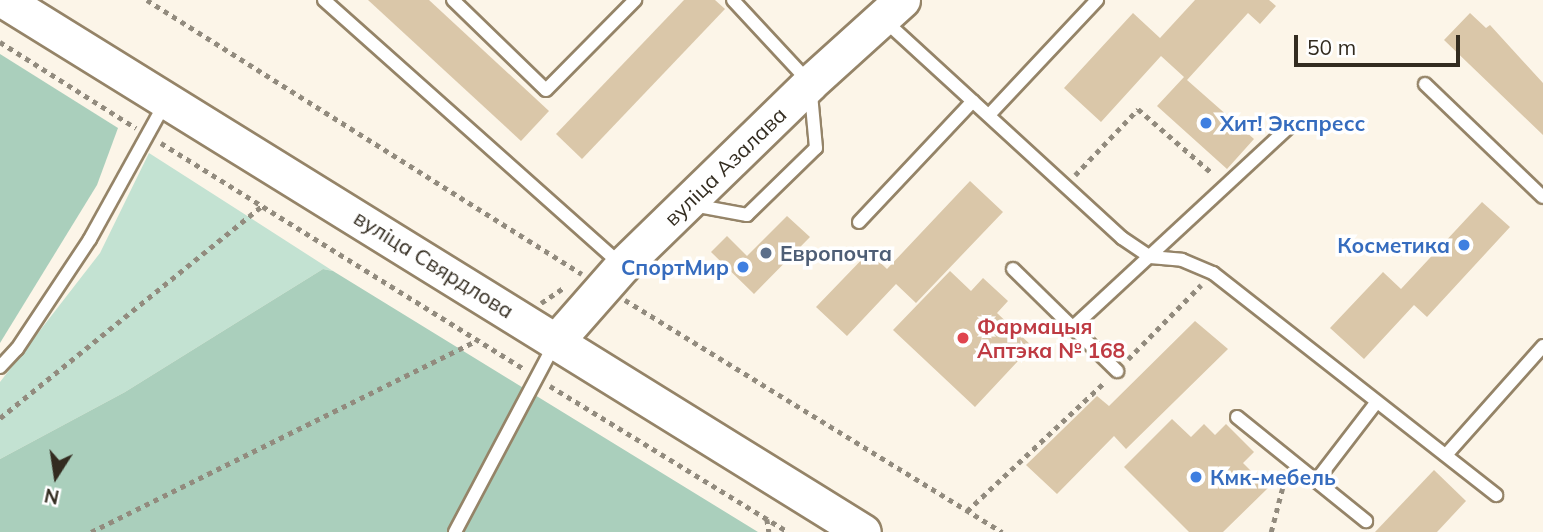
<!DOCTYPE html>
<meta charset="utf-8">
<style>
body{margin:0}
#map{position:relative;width:1543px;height:532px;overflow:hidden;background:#fcf5e8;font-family:Mulish,sans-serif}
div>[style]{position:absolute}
.green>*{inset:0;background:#c3e2d2}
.forest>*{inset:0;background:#aacfbc}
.building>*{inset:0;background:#dac7a9}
.path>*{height:4.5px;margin-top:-2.25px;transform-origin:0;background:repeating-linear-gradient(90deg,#928b7e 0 5px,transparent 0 10px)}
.roads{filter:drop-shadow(2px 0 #958468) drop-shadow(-2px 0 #958468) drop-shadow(0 2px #958468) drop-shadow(0 -2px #958468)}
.lane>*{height:12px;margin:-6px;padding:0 6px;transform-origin:6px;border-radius:6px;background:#fff}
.secondary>*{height:35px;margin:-17.5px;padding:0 17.5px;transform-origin:17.5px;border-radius:17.5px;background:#fff}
.dots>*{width:19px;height:19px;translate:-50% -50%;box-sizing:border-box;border:4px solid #fff;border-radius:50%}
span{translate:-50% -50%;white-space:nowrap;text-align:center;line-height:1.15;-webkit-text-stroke:7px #fff;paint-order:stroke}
.shop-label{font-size:21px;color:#366cbe;font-weight:700}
.left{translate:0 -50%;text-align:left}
.right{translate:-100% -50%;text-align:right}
.street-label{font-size:21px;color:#332c20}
.service-label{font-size:21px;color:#4e5e75;font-weight:700}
.health-label{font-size:21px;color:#be3a42;font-weight:700}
.north{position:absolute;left:21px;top:441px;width:70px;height:70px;-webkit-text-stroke:5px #fff;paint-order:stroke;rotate:192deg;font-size:19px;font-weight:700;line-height:28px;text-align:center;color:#332c20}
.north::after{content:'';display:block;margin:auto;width:24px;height:32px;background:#332c20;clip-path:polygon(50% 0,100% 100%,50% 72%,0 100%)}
.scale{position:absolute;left:1294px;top:35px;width:166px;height:32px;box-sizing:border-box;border:4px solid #332c20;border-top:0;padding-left:9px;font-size:21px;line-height:24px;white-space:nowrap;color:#332c20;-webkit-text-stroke:5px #fff;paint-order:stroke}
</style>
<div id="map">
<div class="green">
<i style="clip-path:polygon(149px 153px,333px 271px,323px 269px,125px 392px,0 459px,0 382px,100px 253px)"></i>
</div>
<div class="forest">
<i style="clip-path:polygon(0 54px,118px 128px,97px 185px,0 343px)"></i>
<i style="clip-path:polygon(323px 269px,333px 271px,758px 532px,0 532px,0 459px,125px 392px)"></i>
</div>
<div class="building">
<i style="clip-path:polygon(368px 0,429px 0,549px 111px,521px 141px)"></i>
<i style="clip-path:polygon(684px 0,715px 0,725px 9px,582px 159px,556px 134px)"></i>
<i style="clip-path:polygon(1195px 0,1269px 0,1276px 6px,1260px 24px,1248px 13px,1187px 80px,1254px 139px,1227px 169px,1157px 106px,1184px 77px,1161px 56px,1101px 122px,1064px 88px,1133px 13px,1160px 38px)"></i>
<i style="clip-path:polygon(1470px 13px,1486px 28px,1490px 25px,1543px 83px,1543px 135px,1444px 40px)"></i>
<i style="clip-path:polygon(970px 181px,1003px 212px,916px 303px,896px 284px,847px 336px,816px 307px,869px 252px,887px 269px)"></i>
<i style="clip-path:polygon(1482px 202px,1510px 227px,1427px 317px,1414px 305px,1364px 359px,1330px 328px,1383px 272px,1401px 289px)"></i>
<i style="clip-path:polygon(787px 216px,810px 237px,754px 294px,711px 252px,727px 236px,747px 256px)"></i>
<i style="clip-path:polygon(950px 271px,971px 291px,983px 278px,1008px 301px,997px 313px,1032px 346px,975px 407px,893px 330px)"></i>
<i style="clip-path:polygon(1195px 321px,1228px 349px,1126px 449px,1114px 436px,1057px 494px,1026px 465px,1097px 396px,1109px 406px)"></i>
<i style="clip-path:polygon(1172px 419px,1191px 437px,1204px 424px,1215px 435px,1226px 424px,1254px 452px,1243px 463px,1268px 488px,1223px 532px,1189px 532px,1124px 467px)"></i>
<i style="clip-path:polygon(1434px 470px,1466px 501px,1437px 532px,1375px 532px)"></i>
</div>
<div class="path">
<i style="left:147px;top:0;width:514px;rotate:32.21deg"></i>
<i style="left:0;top:42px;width:161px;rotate:32.3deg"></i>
<i style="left:161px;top:143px;width:429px;rotate:31.9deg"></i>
<i style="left:1075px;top:175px;width:91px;rotate:-46.3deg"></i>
<i style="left:1138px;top:109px;width:99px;rotate:40.9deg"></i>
<i style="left:625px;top:300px;width:443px;rotate:31.6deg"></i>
<i style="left:541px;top:303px;width:27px;rotate:-34deg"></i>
<i style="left:1128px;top:359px;width:104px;rotate:-45.4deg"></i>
<i style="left:550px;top:386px;width:279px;rotate:31.5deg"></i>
<i style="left:0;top:418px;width:338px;rotate:-39deg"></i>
<i style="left:967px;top:511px;width:189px;rotate:-43.1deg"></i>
<i style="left:767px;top:519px;width:13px;rotate:81deg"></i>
<i style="left:91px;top:532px;width:430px;rotate:-26.4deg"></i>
<i style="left:1271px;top:532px;width:56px;rotate:-75.5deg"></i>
</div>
<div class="roads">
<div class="lane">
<i style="left:324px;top:0;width:398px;rotate:41.7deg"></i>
<i style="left:453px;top:0;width:129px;rotate:44.1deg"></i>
<i style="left:546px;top:90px;width:127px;rotate:-45.3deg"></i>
<i style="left:883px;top:19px;width:324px;rotate:42.5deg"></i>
<i style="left:1122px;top:238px;width:34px;rotate:34deg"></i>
<i style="left:1150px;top:257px;width:32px;rotate:5deg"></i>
<i style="left:1182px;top:260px;width:34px;rotate:23deg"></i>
<i style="left:1213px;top:273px;width:360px;rotate:38.1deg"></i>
<i style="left:1425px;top:84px;width:163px;rotate:43.8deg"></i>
<i style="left:989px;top:115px;width:158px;rotate:-46.8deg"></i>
<i style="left:693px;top:205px;width:55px;rotate:10.5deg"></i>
<i style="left:747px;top:215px;width:96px;rotate:-44.2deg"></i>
<i style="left:816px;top:148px;width:65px;rotate:-95.3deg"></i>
<i style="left:810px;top:83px;width:113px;rotate:-132.9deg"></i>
<i style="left:859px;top:222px;width:166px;rotate:-46.7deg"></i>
<i style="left:1013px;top:269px;width:146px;rotate:44.4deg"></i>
<i style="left:1073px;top:327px;width:297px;rotate:-42.8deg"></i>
<i style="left:0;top:367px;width:25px;rotate:-47deg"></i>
<i style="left:17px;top:349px;width:132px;rotate:-56.4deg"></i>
<i style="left:90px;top:239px;width:155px;rotate:-61.1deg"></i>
<i style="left:1237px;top:417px;width:166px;rotate:38.9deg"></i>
<i style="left:1446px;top:455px;width:146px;rotate:-48.3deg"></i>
<i style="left:1316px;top:481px;width:97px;rotate:-52.5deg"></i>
<i style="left:455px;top:532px;width:214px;rotate:-62.1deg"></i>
</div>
<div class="secondary">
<i style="left:4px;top:0;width:1010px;rotate:31.77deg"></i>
<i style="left:557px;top:340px;width:98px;rotate:-48.7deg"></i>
<i style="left:622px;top:266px;width:262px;rotate:-44.2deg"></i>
<i style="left:810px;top:83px;width:124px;rotate:-42.1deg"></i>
</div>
</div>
<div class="dots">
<i style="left:1206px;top:123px;background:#3f7fe0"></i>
<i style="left:1464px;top:245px;background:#3f7fe0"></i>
<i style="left:766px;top:253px;background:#5c6f8a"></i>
<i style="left:743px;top:267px;background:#3f7fe0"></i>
<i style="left:963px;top:338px;background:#e0444e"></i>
<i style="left:1196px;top:477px;background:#3f7fe0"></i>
</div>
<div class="shop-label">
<span class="left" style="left:1220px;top:123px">Хит! Экспресс</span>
<span class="right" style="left:1450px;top:245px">Косметика</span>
<span class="right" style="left:729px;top:267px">СпортМир</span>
<span class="left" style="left:1210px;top:477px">Кмк-мебель</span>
</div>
<div class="street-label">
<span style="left:725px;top:166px;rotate:-44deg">вуліца Азалава</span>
<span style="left:434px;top:264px;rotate:32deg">вуліца Свярдлова</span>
</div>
<div class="service-label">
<span class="left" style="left:780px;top:253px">Европочта</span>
</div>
<div class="health-label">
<span class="left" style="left:977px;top:338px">Фармацыя<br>Аптэка № 168</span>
</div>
<div class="north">N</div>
<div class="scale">50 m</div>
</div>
